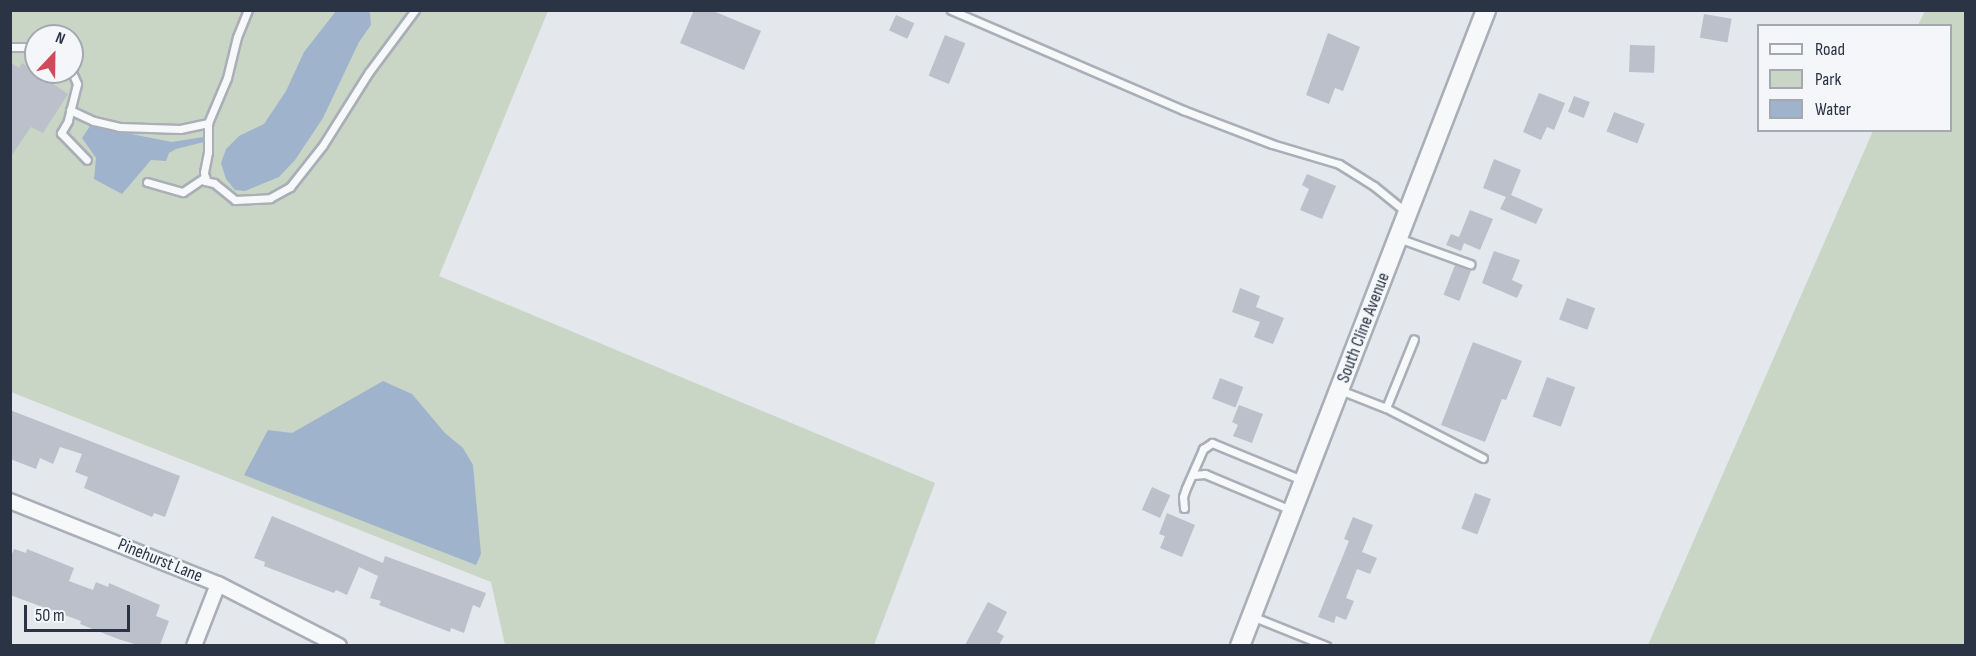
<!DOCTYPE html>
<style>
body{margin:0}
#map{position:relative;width:1976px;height:656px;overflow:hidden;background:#e4e7ec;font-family:"Sofia Sans Condensed",sans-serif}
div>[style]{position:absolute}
.green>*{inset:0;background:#c9d6c5}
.water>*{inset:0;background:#9fb4cc}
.building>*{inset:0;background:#bbc0ca;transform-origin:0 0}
.roads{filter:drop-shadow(2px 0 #a9aeb7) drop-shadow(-2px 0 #a9aeb7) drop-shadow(0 2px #a9aeb7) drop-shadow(0 -2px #a9aeb7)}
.service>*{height:7px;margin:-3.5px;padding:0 3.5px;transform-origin:3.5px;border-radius:3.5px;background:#f7f8fa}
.minor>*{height:14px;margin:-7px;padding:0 7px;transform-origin:7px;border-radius:7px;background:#f7f8fa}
.tertiary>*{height:18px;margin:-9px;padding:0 9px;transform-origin:9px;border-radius:9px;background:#f7f8fa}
span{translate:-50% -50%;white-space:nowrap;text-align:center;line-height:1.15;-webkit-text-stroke:4.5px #f4f6f9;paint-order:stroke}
.street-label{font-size:18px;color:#2b3445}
.frame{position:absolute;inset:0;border:12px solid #2b3445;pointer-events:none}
.legend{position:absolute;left:1757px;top:24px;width:195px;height:108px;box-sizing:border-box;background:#f4f6f9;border:2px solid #a4a8b1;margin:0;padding:8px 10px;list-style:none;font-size:18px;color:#2b3445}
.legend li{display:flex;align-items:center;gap:12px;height:30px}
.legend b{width:30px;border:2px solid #a4a8b1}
.north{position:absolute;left:24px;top:24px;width:60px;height:60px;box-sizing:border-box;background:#f4f6f9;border:2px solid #a4a8b1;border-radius:50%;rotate:22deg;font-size:16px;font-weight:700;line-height:24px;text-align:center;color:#2b3445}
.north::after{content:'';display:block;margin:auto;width:21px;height:27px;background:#d1495b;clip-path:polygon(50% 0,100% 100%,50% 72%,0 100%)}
.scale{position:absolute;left:24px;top:605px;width:106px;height:27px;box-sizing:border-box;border:3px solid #2b3445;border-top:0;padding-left:8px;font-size:18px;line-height:21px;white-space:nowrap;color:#2b3445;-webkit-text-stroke:4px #f4f6f9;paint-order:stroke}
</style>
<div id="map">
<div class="green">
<i style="clip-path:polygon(evenodd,10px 11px,548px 11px,439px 276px,935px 483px,874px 645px,505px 645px,491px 582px,11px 392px,10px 11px,36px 36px,72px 36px,72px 72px,36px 72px,36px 36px)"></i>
<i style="clip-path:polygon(1925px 11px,1965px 11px,1965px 645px,1648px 645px,1873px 131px,1950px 130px,1950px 26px,1918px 25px)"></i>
</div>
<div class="water">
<i style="clip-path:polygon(336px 11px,367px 11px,370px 13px,371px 25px,359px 42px,323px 118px,295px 160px,279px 177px,245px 191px,235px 190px,226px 179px,221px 163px,226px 149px,239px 136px,264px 124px,286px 91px,304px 52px)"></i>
<i style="clip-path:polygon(90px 126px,172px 142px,203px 137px,204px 142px,176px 149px,169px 153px,166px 161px,151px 160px,122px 194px,94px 179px,96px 158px,82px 138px)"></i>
<i style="clip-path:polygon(383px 381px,412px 394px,445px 433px,463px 448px,473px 465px,481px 554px,476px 565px,244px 475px,268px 430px,292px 433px)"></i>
</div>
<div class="building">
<i style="clip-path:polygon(694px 10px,711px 10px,761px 31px,744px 70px,680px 43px)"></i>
<i style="left:1704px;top:14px;width:28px;height:24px;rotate:10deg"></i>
<i style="left:896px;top:15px;width:20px;height:17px;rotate:24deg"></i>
<i style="clip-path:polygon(1328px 33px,1360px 47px,1343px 91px,1335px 88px,1329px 104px,1306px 95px)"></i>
<i style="left:945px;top:35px;width:22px;height:44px;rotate:22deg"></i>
<i style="left:1630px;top:45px;width:25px;height:27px;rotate:2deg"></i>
<i style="clip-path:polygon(10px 62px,19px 68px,22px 63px,68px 94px,43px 133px,31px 127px,10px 158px)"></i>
<i style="clip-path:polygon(1539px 93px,1565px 103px,1554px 130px,1547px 127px,1541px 140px,1523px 132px)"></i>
<i style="left:1574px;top:96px;width:17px;height:17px;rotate:21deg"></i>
<i style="left:1614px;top:112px;width:33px;height:21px;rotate:21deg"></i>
<i style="clip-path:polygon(1494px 159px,1521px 170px,1511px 195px,1543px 209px,1536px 224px,1500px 209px,1506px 197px,1483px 188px)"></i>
<i style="clip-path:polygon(1307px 174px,1336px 186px,1322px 219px,1300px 210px,1309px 189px,1302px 185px)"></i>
<i style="clip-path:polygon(1470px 210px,1493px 219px,1480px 250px,1464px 243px,1461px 251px,1446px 245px,1451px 234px,1459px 237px)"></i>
<i style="clip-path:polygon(1494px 251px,1520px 260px,1512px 280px,1523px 285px,1517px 298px,1482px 283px)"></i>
<i style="left:1455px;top:265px;width:17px;height:32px;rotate:21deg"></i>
<i style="clip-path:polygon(1240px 288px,1260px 296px,1256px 307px,1284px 318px,1273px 344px,1254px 337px,1260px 322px,1232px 312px)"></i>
<i style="left:1567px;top:298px;width:30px;height:23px;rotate:20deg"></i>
<i style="clip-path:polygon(1473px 342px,1522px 361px,1506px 400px,1502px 399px,1485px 442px,1441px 425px)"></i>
<i style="left:1547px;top:377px;width:30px;height:42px;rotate:20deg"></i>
<i style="left:1220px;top:378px;width:25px;height:22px;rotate:21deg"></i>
<i style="clip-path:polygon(1239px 405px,1263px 414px,1252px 443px,1233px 436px,1238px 425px,1232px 422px)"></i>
<i style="clip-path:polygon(10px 410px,180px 476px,165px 517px,154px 513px,152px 517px,84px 488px,88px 477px,75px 472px,82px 454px,60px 447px,53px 464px,40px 458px,36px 469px,10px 459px)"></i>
<i style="left:1152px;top:487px;width:20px;height:25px;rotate:24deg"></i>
<i style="left:1475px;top:493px;width:17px;height:38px;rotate:21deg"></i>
<i style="clip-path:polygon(1167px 513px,1195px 525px,1182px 557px,1160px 548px,1165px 536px,1159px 534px)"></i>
<i style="clip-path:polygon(272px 516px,383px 563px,385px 556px,486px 593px,480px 608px,473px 605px,464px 633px,451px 628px,450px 632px,379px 605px,381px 601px,370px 598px,378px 576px,359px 567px,347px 595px,336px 590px,334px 593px,264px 566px,265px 562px,254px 558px)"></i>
<i style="clip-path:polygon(1353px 517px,1373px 525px,1362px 552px,1377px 558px,1370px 574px,1357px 569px,1346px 598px,1354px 601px,1346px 620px,1336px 616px,1334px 623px,1318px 617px,1349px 541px,1344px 539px)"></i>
<i style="clip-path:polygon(14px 549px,26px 553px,27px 549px,74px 568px,69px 581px,93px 590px,96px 582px,108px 587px,109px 583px,160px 605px,156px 616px,169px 621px,160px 645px,138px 645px,118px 639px,80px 624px,81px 621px,10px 595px,10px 559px)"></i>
<i style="clip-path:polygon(988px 602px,1007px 612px,997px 632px,1004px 636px,999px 645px,965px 645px)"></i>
</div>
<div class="roads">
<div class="service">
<i style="left:951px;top:10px;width:253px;rotate:23.3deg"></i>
<i style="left:1183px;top:110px;width:95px;rotate:20.9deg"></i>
<i style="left:1272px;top:144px;width:70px;rotate:16.6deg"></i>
<i style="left:1339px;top:164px;width:41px;rotate:32.2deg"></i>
<i style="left:1374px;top:186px;width:41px;rotate:39.1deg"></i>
<i style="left:10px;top:47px;width:26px"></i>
<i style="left:72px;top:72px;width:13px;rotate:67deg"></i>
<i style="left:77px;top:84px;width:38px;rotate:104deg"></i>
<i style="left:68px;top:121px;width:14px;rotate:120deg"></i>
<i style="left:61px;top:133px;width:37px;rotate:46deg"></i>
<i style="left:70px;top:110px;width:26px;rotate:25deg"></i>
<i style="left:94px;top:121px;width:26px;rotate:13deg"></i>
<i style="left:119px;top:127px;width:61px;rotate:1.9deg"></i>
<i style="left:180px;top:129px;width:29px;rotate:-12deg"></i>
<i style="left:208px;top:123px;width:49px;rotate:-67.1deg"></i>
<i style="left:227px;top:78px;width:42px;rotate:-76.3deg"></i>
<i style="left:237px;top:37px;width:29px;rotate:-68deg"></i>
<i style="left:208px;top:123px;width:29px;rotate:90deg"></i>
<i style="left:208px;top:152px;width:20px;rotate:101deg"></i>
<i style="left:204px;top:172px;width:9px;rotate:84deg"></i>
<i style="left:205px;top:181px;width:9px;rotate:13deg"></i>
<i style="left:214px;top:183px;width:27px;rotate:39deg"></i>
<i style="left:235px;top:200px;width:35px;rotate:-3deg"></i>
<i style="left:270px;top:198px;width:23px;rotate:-29deg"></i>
<i style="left:290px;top:187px;width:53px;rotate:-51.8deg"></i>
<i style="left:323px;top:145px;width:86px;rotate:-57.8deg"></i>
<i style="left:369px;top:72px;width:77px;rotate:-53.4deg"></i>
<i style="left:147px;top:182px;width:37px;rotate:16deg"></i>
<i style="left:183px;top:192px;width:27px;rotate:-34deg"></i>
<i style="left:1398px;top:238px;width:77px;rotate:19.9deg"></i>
<i style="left:1340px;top:390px;width:49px;rotate:21.4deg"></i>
<i style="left:1386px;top:408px;width:74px;rotate:-67.9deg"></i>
<i style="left:1386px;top:408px;width:109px;rotate:27.3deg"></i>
<i style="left:1193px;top:475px;width:12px;rotate:-5deg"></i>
<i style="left:1205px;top:474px;width:93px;rotate:22.7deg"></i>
<i style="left:1184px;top:508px;width:11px;rotate:-95deg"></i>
<i style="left:1183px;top:497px;width:9px;rotate:-72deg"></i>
<i style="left:1186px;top:488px;width:43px;rotate:-66.4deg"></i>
<i style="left:1203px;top:449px;width:11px;rotate:-34deg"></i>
<i style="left:1212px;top:443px;width:100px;rotate:22.4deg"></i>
<i style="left:1254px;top:617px;width:78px;rotate:21.9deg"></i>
</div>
<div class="minor">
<i style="left:10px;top:501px;width:224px;rotate:21.8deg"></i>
<i style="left:218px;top:584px;width:136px;rotate:27.1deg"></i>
<i style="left:194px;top:646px;width:66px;rotate:-68.8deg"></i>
</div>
<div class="tertiary">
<i style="left:1240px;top:646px;width:682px;rotate:-68.85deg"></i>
</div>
</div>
<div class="street-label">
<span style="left:1364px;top:328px;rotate:-69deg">South Cline Avenue</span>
<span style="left:160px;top:561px;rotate:22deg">Pinehurst Lane</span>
</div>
<div class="frame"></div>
<ul class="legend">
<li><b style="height:8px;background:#f7f8fa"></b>Road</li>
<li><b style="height:16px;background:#c9d6c5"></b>Park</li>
<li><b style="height:16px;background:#9fb4cc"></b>Water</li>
</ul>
<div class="north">N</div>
<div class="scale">50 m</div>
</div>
